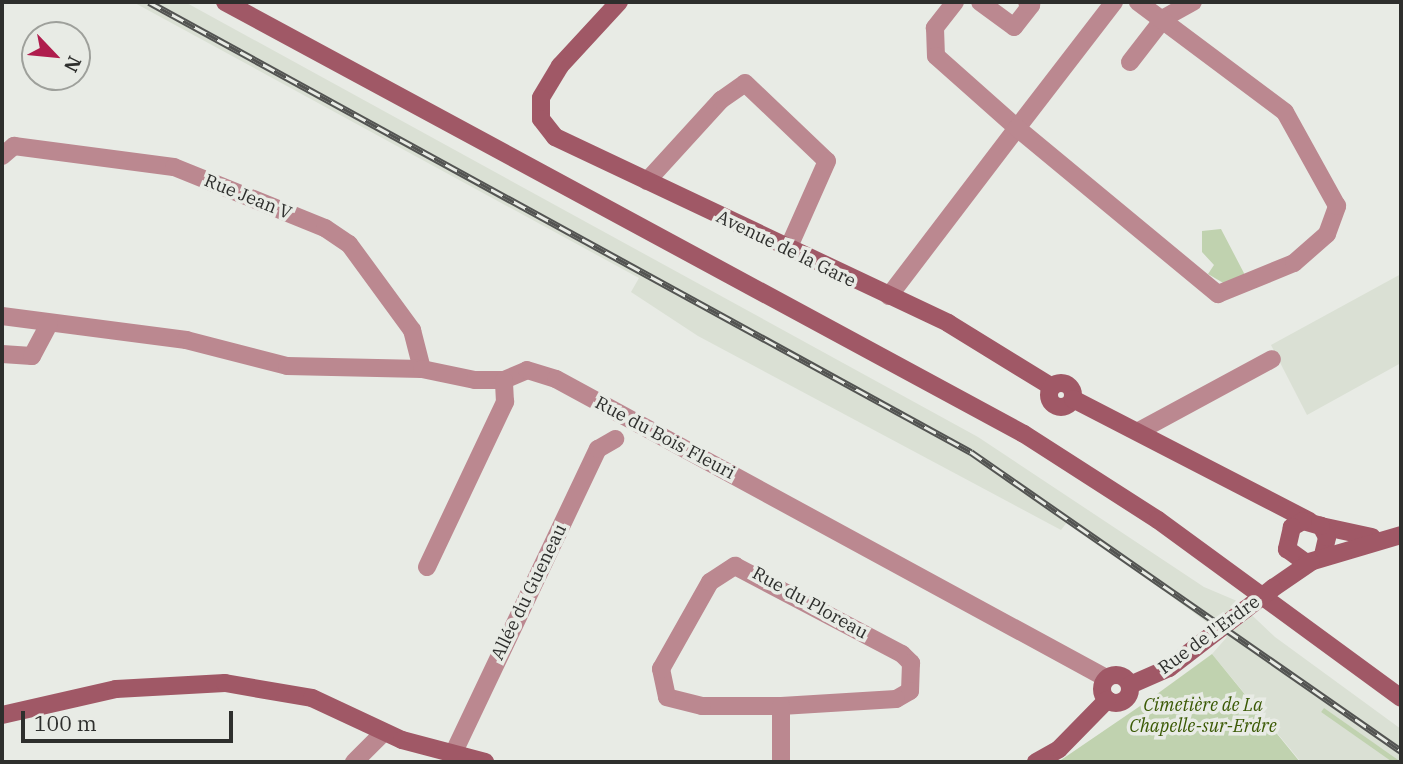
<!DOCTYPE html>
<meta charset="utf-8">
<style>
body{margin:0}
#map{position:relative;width:1403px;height:764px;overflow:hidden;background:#e8ebe5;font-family:"IBM Plex Serif",serif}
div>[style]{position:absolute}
.built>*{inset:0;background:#dae0d4}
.green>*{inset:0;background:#c0d2af;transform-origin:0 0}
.street>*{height:18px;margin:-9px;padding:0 9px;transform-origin:9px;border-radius:9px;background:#bb8890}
.secondary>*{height:18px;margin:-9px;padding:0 9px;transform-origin:9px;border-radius:9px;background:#a05866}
.secondary>.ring{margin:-9px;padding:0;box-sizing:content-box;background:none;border:18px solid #a05866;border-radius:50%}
.rail>*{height:7px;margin-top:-3.5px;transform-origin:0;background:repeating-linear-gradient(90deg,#e8ebe5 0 13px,#535452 0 26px);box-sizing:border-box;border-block:2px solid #535452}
.secondary-bridge>*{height:18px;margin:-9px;padding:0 9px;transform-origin:9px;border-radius:9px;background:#a05866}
span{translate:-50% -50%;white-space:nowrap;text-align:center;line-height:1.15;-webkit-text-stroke:7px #e8ebe5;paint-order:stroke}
.street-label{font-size:18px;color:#2e2f2d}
.park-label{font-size:18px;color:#3a5904;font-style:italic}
.frame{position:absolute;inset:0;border:4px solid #2e2f2d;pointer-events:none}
.north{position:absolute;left:21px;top:21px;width:70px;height:70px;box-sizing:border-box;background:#e8ebe5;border:2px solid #9ea09b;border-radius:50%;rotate:116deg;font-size:19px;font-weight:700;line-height:28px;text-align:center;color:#2e2f2d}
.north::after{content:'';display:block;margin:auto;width:24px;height:32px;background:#af1d4d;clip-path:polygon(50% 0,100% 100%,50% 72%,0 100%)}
.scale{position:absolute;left:21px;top:711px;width:212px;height:32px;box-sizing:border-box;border:4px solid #2e2f2d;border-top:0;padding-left:9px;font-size:21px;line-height:24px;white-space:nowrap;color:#2e2f2d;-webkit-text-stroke:5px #e8ebe5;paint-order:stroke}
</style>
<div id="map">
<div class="built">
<i style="clip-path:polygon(133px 2px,185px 2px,978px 437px,1204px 587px,1237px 601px,1275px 637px,1401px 729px,1401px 762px,1301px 762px,1212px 654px,1227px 637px,1068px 521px,1061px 530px,698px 336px,631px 292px,639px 278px)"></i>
<i style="clip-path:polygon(1401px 274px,1401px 363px,1307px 415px,1271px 345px)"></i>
</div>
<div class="green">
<i style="clip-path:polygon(1221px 229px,1246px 277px,1225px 284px,1208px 274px,1214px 265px,1202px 252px,1202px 231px)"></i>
<i style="clip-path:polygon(1212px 654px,1300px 762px,1058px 762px,1146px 702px)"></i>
<i style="left:1324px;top:708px;width:94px;height:5px;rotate:35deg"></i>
</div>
<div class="street">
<i style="left:955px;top:2px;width:33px;rotate:128deg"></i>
<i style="left:935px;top:28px;width:28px;rotate:88deg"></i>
<i style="left:936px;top:56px;width:108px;rotate:41.6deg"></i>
<i style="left:1017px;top:128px;width:159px;rotate:-52.4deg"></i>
<i style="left:980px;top:2px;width:42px;rotate:36.3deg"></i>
<i style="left:1014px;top:27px;width:28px;rotate:-52deg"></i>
<i style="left:1031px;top:5px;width:5px;rotate:-143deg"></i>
<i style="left:1130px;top:62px;width:56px;rotate:-52.3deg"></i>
<i style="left:1164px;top:18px;width:33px;rotate:-29deg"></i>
<i style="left:2px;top:156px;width:16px;rotate:-40deg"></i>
<i style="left:14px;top:146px;width:161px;rotate:7.5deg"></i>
<i style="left:174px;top:167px;width:163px;rotate:22deg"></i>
<i style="left:325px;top:228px;width:29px;rotate:34deg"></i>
<i style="left:349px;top:244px;width:107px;rotate:53.8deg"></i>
<i style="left:412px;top:330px;width:40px;rotate:75.6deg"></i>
<i style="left:647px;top:181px;width:110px;rotate:-47.6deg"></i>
<i style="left:721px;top:100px;width:29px;rotate:-35deg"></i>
<i style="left:745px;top:83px;width:113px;rotate:43.6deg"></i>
<i style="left:827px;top:161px;width:96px;rotate:113.9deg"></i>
<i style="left:889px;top:296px;width:211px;rotate:-52.7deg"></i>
<i style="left:1017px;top:128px;width:261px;rotate:39.6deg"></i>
<i style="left:1218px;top:294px;width:82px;rotate:-22.2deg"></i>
<i style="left:1294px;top:263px;width:44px;rotate:-41.3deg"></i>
<i style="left:1327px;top:234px;width:30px;rotate:-70deg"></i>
<i style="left:1337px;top:206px;width:107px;rotate:-119deg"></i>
<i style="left:1285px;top:112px;width:184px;rotate:-143.2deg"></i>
<i style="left:2px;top:316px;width:186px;rotate:7.4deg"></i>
<i style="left:186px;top:340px;width:104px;rotate:14.4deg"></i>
<i style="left:287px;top:366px;width:135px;rotate:1.3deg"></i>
<i style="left:422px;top:369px;width:54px;rotate:11.7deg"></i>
<i style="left:475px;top:380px;width:29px"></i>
<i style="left:504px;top:380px;width:25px;rotate:-23deg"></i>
<i style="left:527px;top:370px;width:30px;rotate:17deg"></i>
<i style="left:556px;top:379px;width:626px;rotate:28.53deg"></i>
<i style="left:2px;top:354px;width:30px;rotate:4deg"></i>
<i style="left:32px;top:356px;width:36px;rotate:-62deg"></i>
<i style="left:1139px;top:431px;width:151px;rotate:-28.4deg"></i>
<i style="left:735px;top:566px;width:189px;rotate:27.8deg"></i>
<i style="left:902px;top:654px;width:13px;rotate:45deg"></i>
<i style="left:911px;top:663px;width:28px;rotate:92deg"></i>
<i style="left:910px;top:691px;width:16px;rotate:150deg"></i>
<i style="left:896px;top:699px;width:115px;rotate:176.5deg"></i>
<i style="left:781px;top:706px;width:79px;rotate:180deg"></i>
<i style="left:702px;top:706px;width:36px;rotate:-166deg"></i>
<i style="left:667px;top:697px;width:29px;rotate:-102deg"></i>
<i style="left:661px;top:669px;width:100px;rotate:-60.6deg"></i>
<i style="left:710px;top:582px;width:30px;rotate:-33deg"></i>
<i style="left:427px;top:567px;width:183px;rotate:-64.7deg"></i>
<i style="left:505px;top:402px;width:22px;rotate:-93deg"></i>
<i style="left:453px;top:754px;width:338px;rotate:-64.6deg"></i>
<i style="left:598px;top:449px;width:20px;rotate:-30deg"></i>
<i style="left:354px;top:762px;width:42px;rotate:-45deg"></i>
<i style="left:781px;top:762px;width:56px;rotate:-90deg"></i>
</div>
<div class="secondary">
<i style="left:225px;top:2px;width:908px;rotate:28.4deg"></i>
<i style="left:1024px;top:434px;width:159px;rotate:32.7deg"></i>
<i style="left:1158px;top:520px;width:301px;rotate:36.2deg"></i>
<i style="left:619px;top:2px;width:87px;rotate:132.7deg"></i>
<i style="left:560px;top:66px;width:37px;rotate:121deg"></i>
<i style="left:541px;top:98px;width:21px;rotate:90deg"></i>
<i style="left:541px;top:119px;width:23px;rotate:52deg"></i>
<i style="left:555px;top:137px;width:435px;rotate:25.3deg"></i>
<i style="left:948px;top:323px;width:122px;rotate:31.6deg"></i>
<i class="ring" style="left:1049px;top:383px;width:6px;height:6px"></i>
<i style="left:1073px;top:399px;width:266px;rotate:27.3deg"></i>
<i style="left:1321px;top:526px;width:52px;rotate:12.2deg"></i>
<i style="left:1323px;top:555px;width:18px;rotate:-77deg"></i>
<i style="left:1327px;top:537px;width:13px;rotate:-119deg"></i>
<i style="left:1321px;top:526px;width:19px;rotate:-164deg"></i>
<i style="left:1303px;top:521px;width:13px;rotate:151deg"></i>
<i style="left:1292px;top:527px;width:23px;rotate:103deg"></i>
<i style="left:1287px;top:549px;width:24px;rotate:36deg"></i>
<i style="left:1306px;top:563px;width:99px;rotate:-16.4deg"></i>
<i style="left:1273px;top:588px;width:46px;rotate:-34.4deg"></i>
<i class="ring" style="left:1102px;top:675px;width:10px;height:10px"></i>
<i style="left:1130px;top:685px;width:43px;rotate:-23.6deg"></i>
<i style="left:1169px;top:668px;width:97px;rotate:-37.5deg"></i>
<i style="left:2px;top:715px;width:117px;rotate:-12.8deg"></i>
<i style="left:116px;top:689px;width:109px;rotate:-3.2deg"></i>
<i style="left:225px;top:683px;width:88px;rotate:9.8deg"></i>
<i style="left:312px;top:698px;width:99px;rotate:25deg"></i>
<i style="left:402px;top:740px;width:86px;rotate:14.8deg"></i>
<i style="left:1036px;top:762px;width:26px;rotate:-29deg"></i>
<i style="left:1059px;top:749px;width:69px;rotate:-45.6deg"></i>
</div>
<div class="rail">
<i style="left:149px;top:2px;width:937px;rotate:28.7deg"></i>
<i style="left:971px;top:452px;width:524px;rotate:34.81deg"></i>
</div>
<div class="secondary-bridge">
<i style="left:1246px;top:609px;width:34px;rotate:-38deg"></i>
</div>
<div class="street-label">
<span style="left:248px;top:197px;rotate:22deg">Rue Jean V</span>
<span style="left:786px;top:249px;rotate:26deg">Avenue de la Gare</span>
<span style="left:665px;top:438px;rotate:28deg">Rue du Bois Fleuri</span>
<span style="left:529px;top:592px;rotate:-64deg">Allée du Gueneau</span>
<span style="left:810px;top:603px;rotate:29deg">Rue du Ploreau</span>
<span style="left:1209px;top:635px;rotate:-36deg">Rue de l'Erdre</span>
</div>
<div class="park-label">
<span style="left:1203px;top:716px">Cimetière de La<br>Chapelle-sur-Erdre</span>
</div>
<div class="frame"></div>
<div class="north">N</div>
<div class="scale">100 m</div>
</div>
